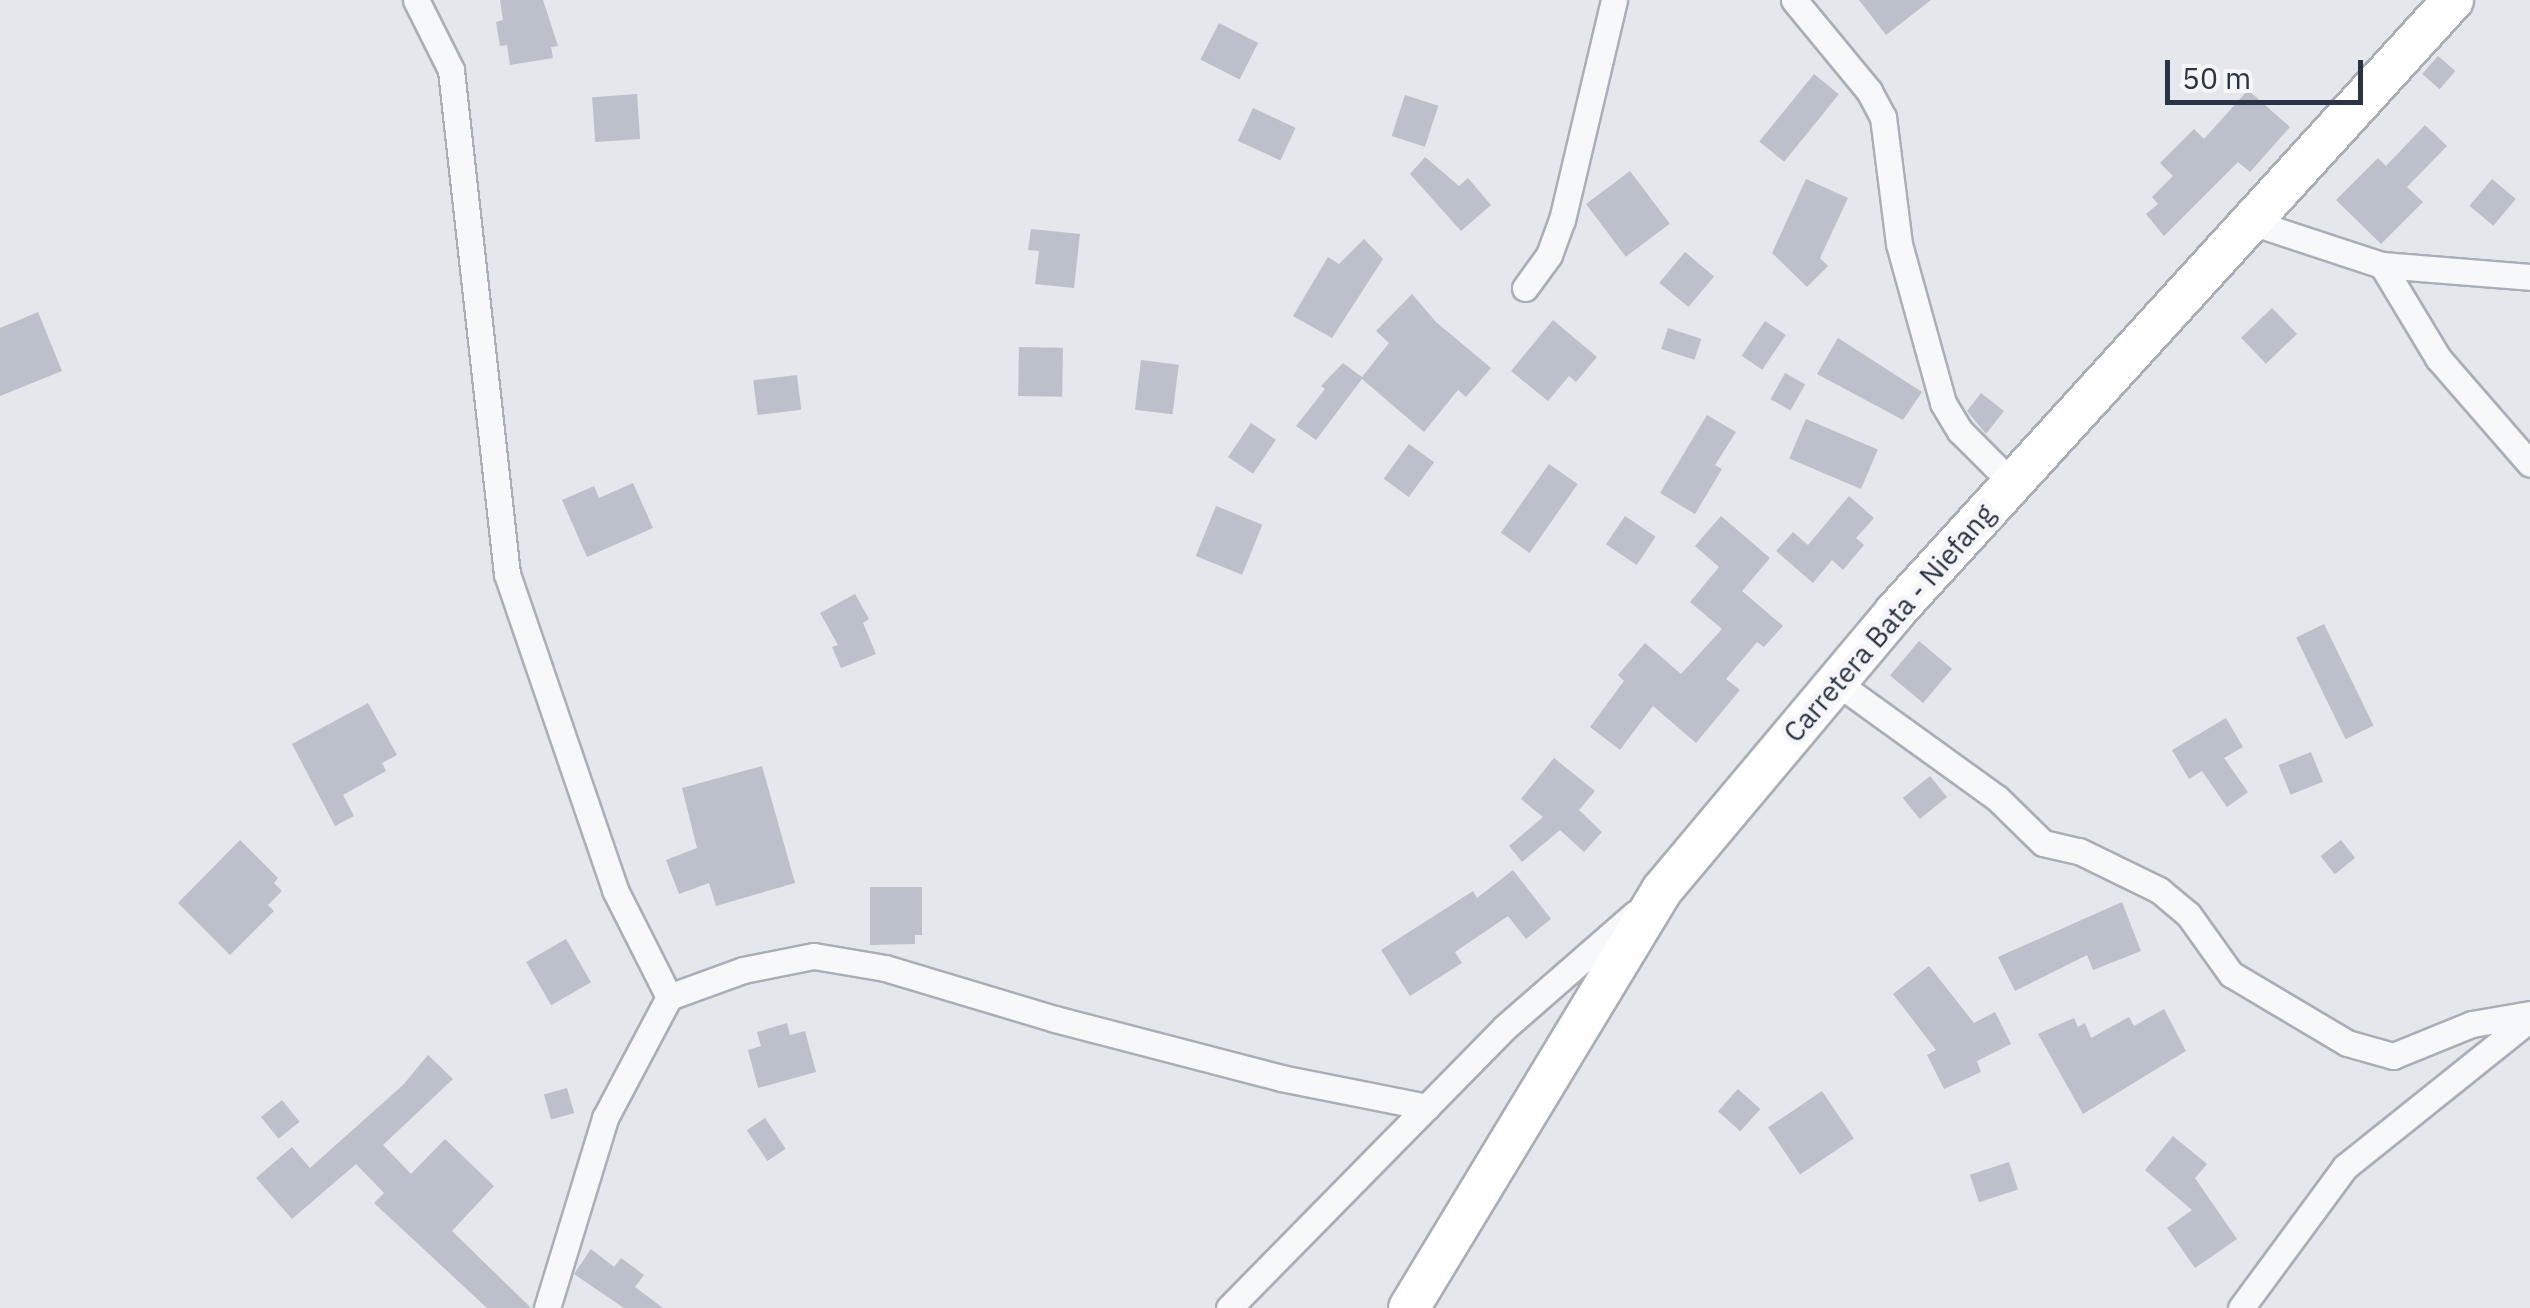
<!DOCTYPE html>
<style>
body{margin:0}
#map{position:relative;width:2530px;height:1308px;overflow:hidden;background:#e4e7ec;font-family:"IBM Plex Sans",sans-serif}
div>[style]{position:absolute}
.building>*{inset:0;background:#bbc0ca;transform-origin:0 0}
.roads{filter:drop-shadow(2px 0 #a9aeb7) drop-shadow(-2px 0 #a9aeb7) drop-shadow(0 2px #a9aeb7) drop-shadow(0 -2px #a9aeb7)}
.street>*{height:25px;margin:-12.5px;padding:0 12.5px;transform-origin:12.5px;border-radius:12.5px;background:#f7f8fa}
.primary>*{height:40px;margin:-20px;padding:0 20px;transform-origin:20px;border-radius:20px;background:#fff}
span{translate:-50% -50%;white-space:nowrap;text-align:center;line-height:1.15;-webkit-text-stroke:10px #f4f6f9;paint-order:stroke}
.street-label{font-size:28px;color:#2b3445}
.scale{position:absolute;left:2165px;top:60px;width:198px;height:45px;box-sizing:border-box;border:5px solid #2b3445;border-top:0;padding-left:12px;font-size:30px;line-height:35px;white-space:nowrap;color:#2b3445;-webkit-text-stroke:8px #f4f6f9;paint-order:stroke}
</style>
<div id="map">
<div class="building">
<i style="clip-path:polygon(500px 0,543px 0,558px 46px,551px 47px,553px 58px,510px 65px,507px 45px,500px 46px,496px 22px,503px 20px)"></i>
<i style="clip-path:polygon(1859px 0,1931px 0,1886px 35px)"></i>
<i style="left:1219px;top:23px;width:44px;height:41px;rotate:27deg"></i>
<i style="left:2438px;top:56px;width:23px;height:24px;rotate:41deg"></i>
<i style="left:1814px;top:74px;width:32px;height:87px;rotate:39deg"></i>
<i style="clip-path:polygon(2248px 90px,2290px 127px,2250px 172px,2238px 162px,2164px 236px,2146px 214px,2158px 204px,2152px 197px,2173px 176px,2160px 163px,2194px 129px,2204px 139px)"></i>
<i style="left:637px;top:94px;width:45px;height:45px;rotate:86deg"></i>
<i style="left:1405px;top:95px;width:35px;height:43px;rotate:18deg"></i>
<i style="left:1253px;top:108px;width:47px;height:36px;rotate:25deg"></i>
<i style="clip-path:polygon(2425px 125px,2447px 146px,2407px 187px,2423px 202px,2381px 244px,2336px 200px,2378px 158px,2386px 166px)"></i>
<i style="clip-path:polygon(1425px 157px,1459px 186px,1468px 178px,1491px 205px,1461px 231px,1410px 174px)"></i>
<i style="left:1630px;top:171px;width:66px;height:55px;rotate:53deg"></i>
<i style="clip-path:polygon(1806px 179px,1848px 198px,1820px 258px,1828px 266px,1807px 287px,1772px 253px)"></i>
<i style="left:2492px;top:179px;width:31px;height:35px;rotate:40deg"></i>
<i style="clip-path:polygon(1031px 229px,1080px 234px,1074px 288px,1035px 284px,1039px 251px,1028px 250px)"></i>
<i style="clip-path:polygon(1364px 239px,1383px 259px,1332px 338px,1293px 316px,1328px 257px,1339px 264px)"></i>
<i style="left:1685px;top:252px;width:38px;height:40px;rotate:40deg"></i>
<i style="clip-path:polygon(1412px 294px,1436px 322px,1491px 368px,1466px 397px,1458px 390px,1424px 432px,1362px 379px,1316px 440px,1296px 426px,1325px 389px,1321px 386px,1343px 363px,1362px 377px,1389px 343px,1376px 331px)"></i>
<i style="left:2272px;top:308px;width:36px;height:43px;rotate:46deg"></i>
<i style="clip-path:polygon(38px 312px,62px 371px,0 396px,0 328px)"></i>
<i style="clip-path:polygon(1553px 320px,1597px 357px,1576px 382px,1569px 376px,1548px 401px,1511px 371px)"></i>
<i style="left:1765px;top:321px;width:25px;height:42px;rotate:34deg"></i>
<i style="left:1668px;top:328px;width:35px;height:22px;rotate:18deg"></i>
<i style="clip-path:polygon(1838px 338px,1922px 392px,1903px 420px,1817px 374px)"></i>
<i style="left:1019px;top:347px;width:44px;height:49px;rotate:1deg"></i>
<i style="left:1141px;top:360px;width:38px;height:50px;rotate:7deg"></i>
<i style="left:1785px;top:373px;width:23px;height:30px;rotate:29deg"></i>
<i style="left:797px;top:375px;width:35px;height:44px;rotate:83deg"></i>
<i style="clip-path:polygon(1981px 393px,2004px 411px,1986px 434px,1967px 411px)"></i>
<i style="clip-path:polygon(1707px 415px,1736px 432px,1715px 465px,1722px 469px,1695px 514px,1660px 493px)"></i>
<i style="left:1806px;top:419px;width:78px;height:43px;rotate:23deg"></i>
<i style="left:1251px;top:423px;width:30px;height:41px;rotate:34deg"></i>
<i style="left:1409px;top:444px;width:31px;height:43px;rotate:36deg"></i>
<i style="left:1549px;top:464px;width:35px;height:84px;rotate:35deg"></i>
<i style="clip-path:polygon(633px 483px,653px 528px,587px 557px,562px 500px,594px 486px,599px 498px)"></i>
<i style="clip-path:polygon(1849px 496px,1874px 518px,1856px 538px,1864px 545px,1843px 570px,1832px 560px,1813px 583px,1776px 551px,1793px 532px,1808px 545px)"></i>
<i style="left:1216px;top:506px;width:50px;height:54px;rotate:22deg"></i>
<i style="left:1625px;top:516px;width:37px;height:34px;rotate:34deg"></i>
<i style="clip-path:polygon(1721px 516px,1770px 558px,1742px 591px,1783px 626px,1764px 647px,1757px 642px,1726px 679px,1740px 690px,1696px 743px,1653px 706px,1620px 750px,1590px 727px,1624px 681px,1618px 675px,1645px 643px,1681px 674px,1722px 629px,1690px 602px,1719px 567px,1695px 546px)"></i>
<i style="clip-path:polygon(855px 594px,869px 619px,863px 623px,876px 654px,841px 668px,832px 647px,838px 645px,820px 613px)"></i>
<i style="left:2324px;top:624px;width:113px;height:31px;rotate:64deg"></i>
<i style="left:1919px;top:641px;width:43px;height:45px;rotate:40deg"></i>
<i style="clip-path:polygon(368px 703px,397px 755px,382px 763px,386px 771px,343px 795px,354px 816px,335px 826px,292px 744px)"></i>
<i style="clip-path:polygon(2226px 718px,2243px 747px,2224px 758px,2248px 792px,2227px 807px,2202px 771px,2189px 779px,2172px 750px)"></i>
<i style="left:2311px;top:752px;width:32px;height:35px;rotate:68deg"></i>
<i style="clip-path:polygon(1554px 758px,1595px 791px,1579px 810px,1602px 832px,1584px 852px,1560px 830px,1522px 862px,1509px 846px,1543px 817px,1521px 799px)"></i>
<i style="clip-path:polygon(762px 766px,795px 883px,716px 906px,709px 883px,679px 894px,666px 860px,697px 848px,682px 788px)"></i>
<i style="left:1930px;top:776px;width:27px;height:35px;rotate:51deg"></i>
<i style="clip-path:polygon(240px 840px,278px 878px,274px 883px,282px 891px,268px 905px,274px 911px,230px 955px,178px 903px)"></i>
<i style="left:2341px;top:840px;width:23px;height:26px;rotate:52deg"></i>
<i style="clip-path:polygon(1513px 870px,1551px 919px,1526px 939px,1508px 916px,1455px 952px,1462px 963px,1410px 996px,1381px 950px,1473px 891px,1477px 898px)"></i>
<i style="clip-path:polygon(870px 887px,922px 887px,922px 935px,915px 935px,915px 944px,870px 945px)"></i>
<i style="clip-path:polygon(2122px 902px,2141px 951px,2093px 970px,2087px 955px,2015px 991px,1998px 957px)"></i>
<i style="left:566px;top:939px;width:50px;height:46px;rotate:60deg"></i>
<i style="clip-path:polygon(1929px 966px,1974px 1023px,1995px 1012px,2011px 1044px,1977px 1061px,1981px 1072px,1944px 1089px,1927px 1055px,1936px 1050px,1893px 994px)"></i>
<i style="clip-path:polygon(2164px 1009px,2186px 1051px,2083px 1114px,2038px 1034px,2074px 1018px,2078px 1027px,2085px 1023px,2091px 1038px,2129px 1017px,2134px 1026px)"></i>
<i style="clip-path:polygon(787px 1023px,790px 1035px,805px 1031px,816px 1072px,758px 1088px,748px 1050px,761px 1046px,757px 1032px)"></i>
<i style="clip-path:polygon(428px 1055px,453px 1079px,383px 1145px,411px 1174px,445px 1139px,494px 1186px,452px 1231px,531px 1308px,487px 1308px,374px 1203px,384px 1193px,356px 1164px,292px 1219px,256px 1178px,292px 1147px,310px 1168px,403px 1085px)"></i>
<i style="left:567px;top:1088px;width:26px;height:24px;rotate:74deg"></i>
<i style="left:1738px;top:1089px;width:30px;height:30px;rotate:42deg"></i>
<i style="left:1822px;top:1091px;width:57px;height:65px;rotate:56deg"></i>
<i style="left:282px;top:1100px;width:28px;height:27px;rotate:51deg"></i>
<i style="left:765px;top:1118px;width:37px;height:22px;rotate:56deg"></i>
<i style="clip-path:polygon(2173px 1136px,2207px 1164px,2195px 1178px,2237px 1239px,2195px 1268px,2167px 1228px,2192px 1210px,2145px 1170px)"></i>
<i style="left:2009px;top:1162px;width:29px;height:41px;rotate:72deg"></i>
<i style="clip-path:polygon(591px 1249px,614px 1267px,621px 1258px,644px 1275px,635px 1287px,663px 1308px,624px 1308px,574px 1274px)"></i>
</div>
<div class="roads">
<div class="street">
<i style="left:416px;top:0;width:78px;rotate:63.4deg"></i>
<i style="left:451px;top:70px;width:507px;rotate:83.66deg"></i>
<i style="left:507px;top:574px;width:334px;rotate:71.1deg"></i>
<i style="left:615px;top:890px;width:120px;rotate:63.2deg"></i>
<i style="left:1794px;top:0;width:118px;rotate:50.5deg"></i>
<i style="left:1869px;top:91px;width:30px;rotate:62deg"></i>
<i style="left:1883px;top:117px;width:128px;rotate:82.8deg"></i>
<i style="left:1899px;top:244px;width:165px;rotate:74.5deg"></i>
<i style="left:1943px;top:403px;width:33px;rotate:59deg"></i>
<i style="left:1960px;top:431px;width:72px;rotate:45deg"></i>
<i style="left:2248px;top:221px;width:141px;rotate:18.2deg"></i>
<i style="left:2382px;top:265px;width:148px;rotate:4.6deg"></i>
<i style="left:2382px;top:265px;width:109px;rotate:58.9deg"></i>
<i style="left:2438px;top:358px;width:140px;rotate:49deg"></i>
<i style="left:1525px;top:288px;width:41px;rotate:-54deg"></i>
<i style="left:1549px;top:255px;width:37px;rotate:-70deg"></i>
<i style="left:1562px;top:220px;width:226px;rotate:-76.7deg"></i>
<i style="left:1836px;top:682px;width:198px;rotate:35.8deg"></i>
<i style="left:1997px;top:798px;width:64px;rotate:44.4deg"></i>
<i style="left:2043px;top:843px;width:37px;rotate:13deg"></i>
<i style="left:2079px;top:851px;width:89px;rotate:26deg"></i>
<i style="left:2159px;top:890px;width:38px;rotate:40deg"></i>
<i style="left:2188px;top:914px;width:74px;rotate:54.4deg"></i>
<i style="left:2231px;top:974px;width:135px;rotate:30.7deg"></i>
<i style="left:2347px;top:1043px;width:48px;rotate:15.8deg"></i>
<i style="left:2393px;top:1056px;width:85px;rotate:-22.1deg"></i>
<i style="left:2472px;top:1024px;width:59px;rotate:-9.8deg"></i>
<i style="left:547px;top:1308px;width:199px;rotate:-73deg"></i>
<i style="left:605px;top:1118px;width:137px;rotate:-62.1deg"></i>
<i style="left:669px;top:997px;width:79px;rotate:-20deg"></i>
<i style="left:743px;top:970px;width:72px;rotate:-11.2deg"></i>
<i style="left:814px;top:956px;width:72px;rotate:9.6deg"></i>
<i style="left:885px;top:968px;width:177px;rotate:16.7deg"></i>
<i style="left:1055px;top:1019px;width:234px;rotate:14.6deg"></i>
<i style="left:1281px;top:1078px;width:149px;rotate:11.2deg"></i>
<i style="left:1229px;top:1308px;width:392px;rotate:-45.5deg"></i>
<i style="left:1504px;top:1028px;width:175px;rotate:-41.1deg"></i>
<i style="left:2241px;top:1308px;width:175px;rotate:-53.6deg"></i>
<i style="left:2345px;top:1167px;width:237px;rotate:-38.7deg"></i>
</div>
<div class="primary">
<i style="left:1409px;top:1308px;width:489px;rotate:-58.8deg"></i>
<i style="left:1662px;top:890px;width:363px;rotate:-50deg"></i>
<i style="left:1895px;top:612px;width:828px;rotate:-47.64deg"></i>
</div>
</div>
<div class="street-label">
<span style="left:1889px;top:623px;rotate:-49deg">Carretera Bata - Niefang</span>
</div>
<div class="scale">50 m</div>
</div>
